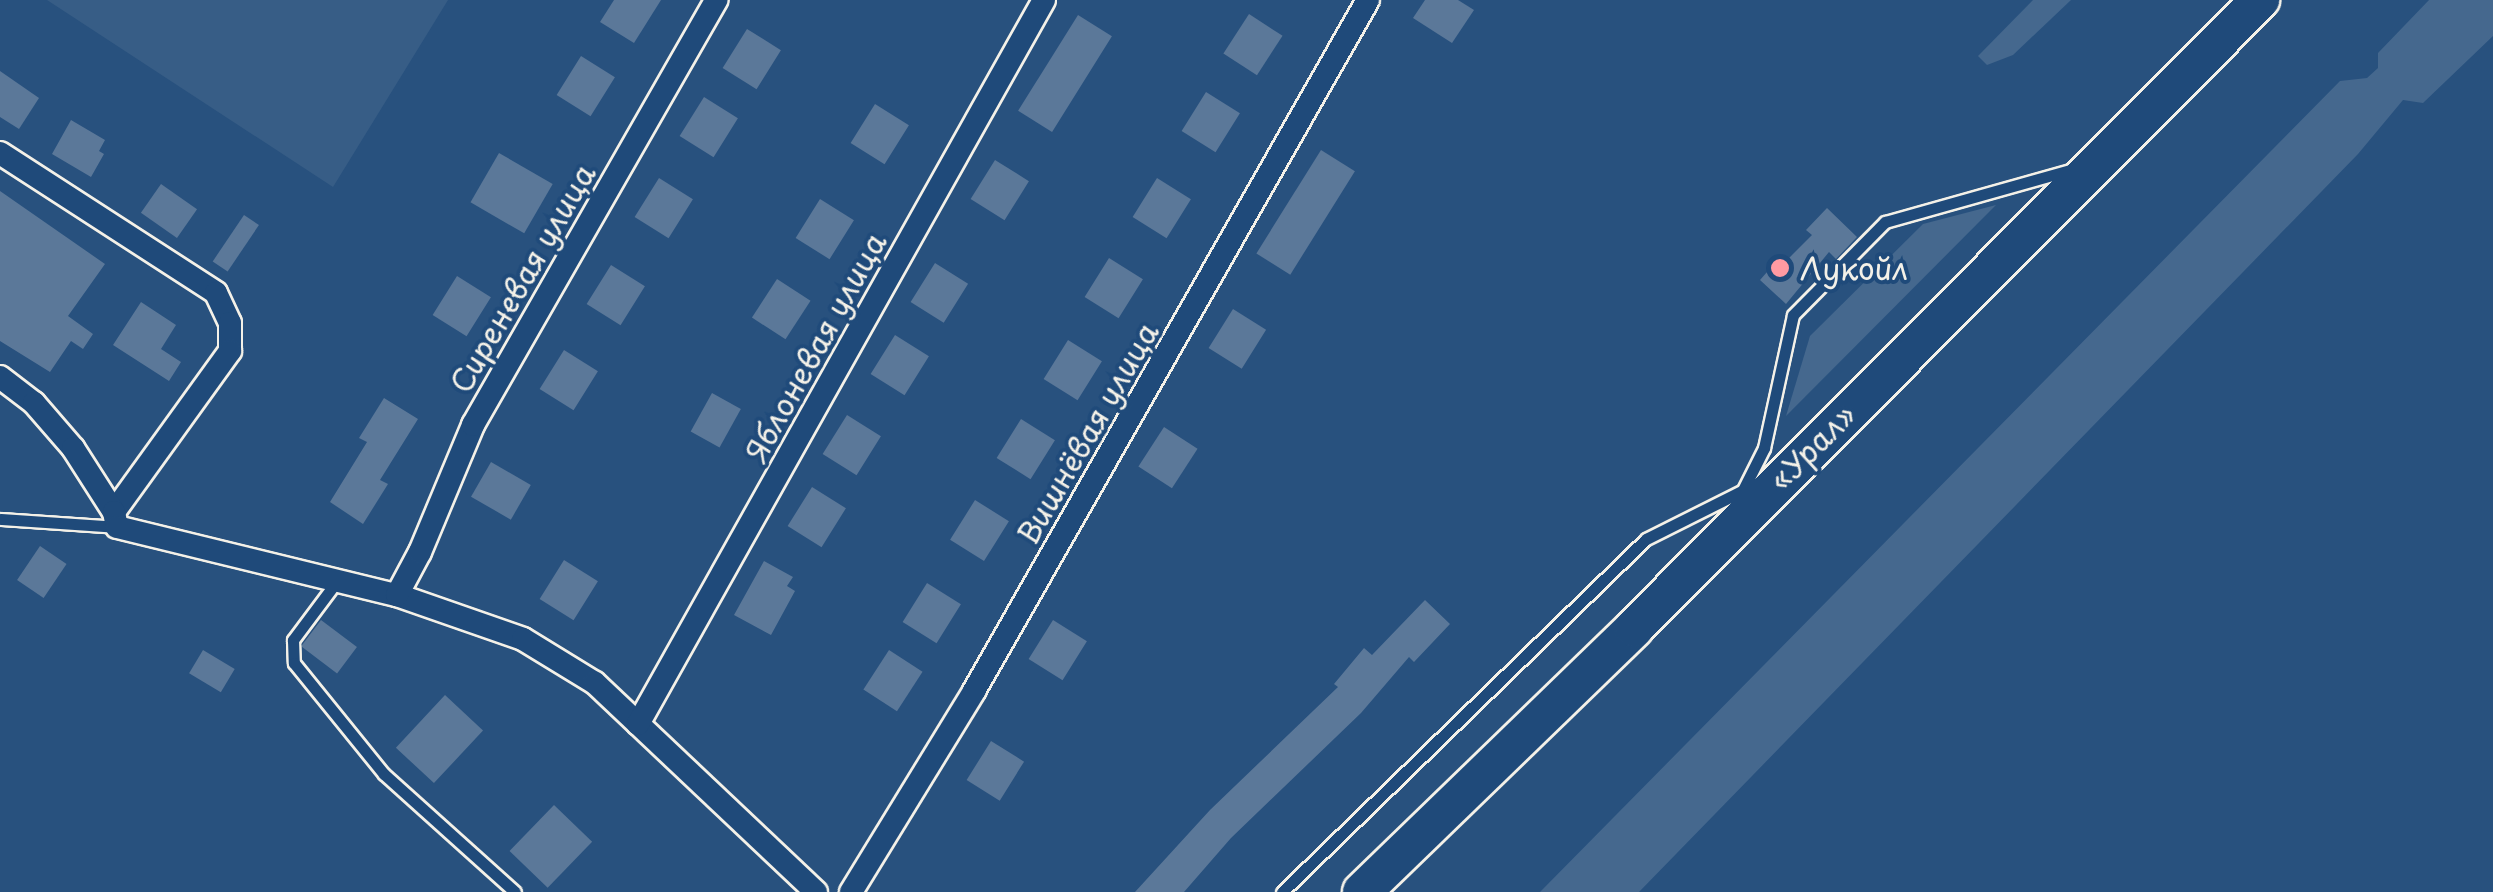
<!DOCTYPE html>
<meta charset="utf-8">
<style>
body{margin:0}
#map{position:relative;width:2493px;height:892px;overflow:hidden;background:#28517e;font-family:"Playpen Sans",sans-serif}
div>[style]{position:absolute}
.built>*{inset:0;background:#375d86}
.green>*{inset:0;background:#45688e}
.building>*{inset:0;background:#5b7899;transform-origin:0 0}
.roads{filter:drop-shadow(2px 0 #f4f1e8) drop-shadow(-2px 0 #f4f1e8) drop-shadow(0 2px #f4f1e8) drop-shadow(0 -2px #f4f1e8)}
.service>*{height:11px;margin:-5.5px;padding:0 5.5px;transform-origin:5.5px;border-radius:5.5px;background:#1f4a7a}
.minor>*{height:22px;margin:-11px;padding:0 11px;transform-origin:11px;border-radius:11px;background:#1f4a7a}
.trunk>*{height:38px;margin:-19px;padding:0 19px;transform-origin:19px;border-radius:19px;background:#1f4a7a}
.dots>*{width:28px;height:28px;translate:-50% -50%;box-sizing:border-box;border:5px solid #1f4a7a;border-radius:50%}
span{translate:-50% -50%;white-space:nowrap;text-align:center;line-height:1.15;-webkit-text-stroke:8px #1f4a7a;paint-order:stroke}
.poi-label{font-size:30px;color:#f4f1e8}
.left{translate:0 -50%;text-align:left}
.street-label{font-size:30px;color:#f4f1e8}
</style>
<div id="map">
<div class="built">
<i style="clip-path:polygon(47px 0,448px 0,333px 187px)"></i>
</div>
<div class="green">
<i style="clip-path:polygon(2033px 0,2071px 0,2013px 55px,1987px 65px,1978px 56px)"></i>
<i style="clip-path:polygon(2429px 0,2493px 0,2493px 36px,2423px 103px,2403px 100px,2358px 154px,1639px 892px,1540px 892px,2340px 81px,2367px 78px,2378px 68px,2378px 53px)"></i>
<i style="clip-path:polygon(1996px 205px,1786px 416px,1810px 336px,1923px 224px)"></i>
</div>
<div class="building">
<i style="clip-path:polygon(614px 0,661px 0,634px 43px,600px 22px)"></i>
<i style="clip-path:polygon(1425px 0,1458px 0,1474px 10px,1452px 43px,1413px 18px)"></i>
<i style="left:1249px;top:14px;width:40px;height:47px;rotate:33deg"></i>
<i style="left:1078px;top:15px;width:40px;height:113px;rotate:32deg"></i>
<i style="left:747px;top:29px;width:40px;height:46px;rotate:32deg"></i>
<i style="left:581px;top:56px;width:40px;height:46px;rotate:32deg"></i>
<i style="clip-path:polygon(0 71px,39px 98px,19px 129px,0 117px)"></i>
<i style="left:1206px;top:92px;width:40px;height:46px;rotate:32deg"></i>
<i style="left:704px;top:97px;width:40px;height:46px;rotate:32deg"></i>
<i style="left:875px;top:104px;width:40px;height:46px;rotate:32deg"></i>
<i style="clip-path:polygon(71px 120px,105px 140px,99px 151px,104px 154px,91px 177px,52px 154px)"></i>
<i style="left:1321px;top:150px;width:40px;height:122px;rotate:32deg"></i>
<i style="left:499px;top:153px;width:62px;height:57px;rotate:30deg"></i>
<i style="left:995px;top:160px;width:40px;height:46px;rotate:32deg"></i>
<i style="left:659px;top:178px;width:40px;height:46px;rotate:32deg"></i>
<i style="left:1157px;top:178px;width:40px;height:46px;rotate:32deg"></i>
<i style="left:161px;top:184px;width:44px;height:35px;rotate:35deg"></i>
<i style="clip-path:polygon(0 191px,105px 264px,68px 316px,93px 334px,83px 349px,71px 341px,50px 372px,0 341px)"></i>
<i style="left:820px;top:199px;width:40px;height:46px;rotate:32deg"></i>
<i style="clip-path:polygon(1827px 208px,1857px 237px,1836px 259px,1829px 252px,1786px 304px,1760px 280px,1781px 256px,1786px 261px,1812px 235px,1806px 230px)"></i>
<i style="left:244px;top:215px;width:18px;height:56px;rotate:34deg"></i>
<i style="left:1109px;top:258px;width:40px;height:46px;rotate:32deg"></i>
<i style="left:935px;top:263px;width:39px;height:46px;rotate:32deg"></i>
<i style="left:611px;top:265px;width:40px;height:46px;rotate:32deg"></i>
<i style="left:457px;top:276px;width:40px;height:46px;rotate:32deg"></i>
<i style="left:777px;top:279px;width:40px;height:46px;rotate:33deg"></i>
<i style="clip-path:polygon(141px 302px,176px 325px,161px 349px,181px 362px,169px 381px,113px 345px)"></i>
<i style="left:1233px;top:309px;width:39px;height:46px;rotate:32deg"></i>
<i style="left:895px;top:335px;width:40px;height:46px;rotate:32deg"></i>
<i style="left:1068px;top:340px;width:40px;height:46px;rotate:32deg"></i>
<i style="left:564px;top:350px;width:40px;height:46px;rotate:32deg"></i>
<i style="left:712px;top:393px;width:33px;height:44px;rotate:29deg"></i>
<i style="clip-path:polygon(384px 398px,418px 419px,380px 480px,388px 484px,363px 524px,330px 502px,367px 442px,359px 438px)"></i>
<i style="left:847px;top:415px;width:40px;height:46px;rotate:32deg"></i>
<i style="left:1021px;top:419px;width:40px;height:46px;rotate:32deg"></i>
<i style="left:1164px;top:427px;width:40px;height:47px;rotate:33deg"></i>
<i style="left:491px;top:462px;width:46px;height:40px;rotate:30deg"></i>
<i style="left:812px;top:487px;width:40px;height:46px;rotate:32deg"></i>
<i style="left:975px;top:500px;width:40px;height:47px;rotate:32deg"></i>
<i style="left:40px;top:546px;width:32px;height:41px;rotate:34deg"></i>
<i style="left:564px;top:560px;width:40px;height:46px;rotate:32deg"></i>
<i style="clip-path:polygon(764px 561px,793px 577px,787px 586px,795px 591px,771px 635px,734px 615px)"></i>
<i style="left:927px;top:583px;width:40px;height:46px;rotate:32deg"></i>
<i style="clip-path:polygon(1425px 600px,1450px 624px,1414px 662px,1409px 657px,1361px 713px,1231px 838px,1184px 892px,1135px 892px,1210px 810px,1338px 687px,1334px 684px,1364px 648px,1372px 655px)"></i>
<i style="left:321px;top:620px;width:45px;height:33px;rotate:37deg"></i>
<i style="left:1053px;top:620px;width:40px;height:46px;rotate:32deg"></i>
<i style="left:203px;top:650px;width:37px;height:27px;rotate:31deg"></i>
<i style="left:889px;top:650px;width:40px;height:47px;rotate:33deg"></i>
<i style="left:445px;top:695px;width:52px;height:72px;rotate:43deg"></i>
<i style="left:991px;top:741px;width:39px;height:46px;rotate:32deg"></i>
<i style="left:554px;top:805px;width:53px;height:64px;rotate:44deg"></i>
</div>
<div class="roads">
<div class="service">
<i style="left:1740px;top:496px;width:54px;rotate:-63.4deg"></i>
<i style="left:1764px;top:448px;width:136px;rotate:-77.7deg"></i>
<i style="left:1793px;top:315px;width:131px;rotate:-45.3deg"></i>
<i style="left:1885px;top:222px;width:196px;rotate:-15.7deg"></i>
<i style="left:0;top:519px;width:117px;rotate:3.9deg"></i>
<i style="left:337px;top:581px;width:74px;rotate:126.7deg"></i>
<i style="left:293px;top:640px;width:23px;rotate:88deg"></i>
<i style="left:294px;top:663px;width:143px;rotate:51deg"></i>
<i style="left:384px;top:774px;width:176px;rotate:42deg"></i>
<i style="left:1282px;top:892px;width:507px;rotate:-44.12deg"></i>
<i style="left:1646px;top:539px;width:110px;rotate:-26.6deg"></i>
</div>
<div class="minor">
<i style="left:0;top:153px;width:257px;rotate:32.9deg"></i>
<i style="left:216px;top:293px;width:33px;rotate:65deg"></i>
<i style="left:230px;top:323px;width:28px;rotate:90deg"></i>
<i style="left:230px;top:351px;width:198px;rotate:125.8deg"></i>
<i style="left:0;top:377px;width:43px;rotate:37.4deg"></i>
<i style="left:34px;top:403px;width:60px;rotate:49.1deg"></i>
<i style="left:73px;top:448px;width:76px;rotate:57.4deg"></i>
<i style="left:114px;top:512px;width:15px;rotate:79deg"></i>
<i style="left:117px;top:527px;width:288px;rotate:13.7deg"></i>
<i style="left:397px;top:595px;width:133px;rotate:19.2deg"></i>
<i style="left:523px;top:639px;width:84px;rotate:31.4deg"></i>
<i style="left:595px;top:683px;width:304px;rotate:43.4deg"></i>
<i style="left:397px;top:595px;width:49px;rotate:-61.9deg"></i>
<i style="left:420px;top:552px;width:138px;rotate:-67.3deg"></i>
<i style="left:473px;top:425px;width:490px;rotate:-60.2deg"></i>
<i style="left:638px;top:724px;width:830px;rotate:-60.72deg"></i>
<i style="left:851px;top:892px;width:236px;rotate:-58.5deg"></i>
<i style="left:974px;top:691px;width:795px;rotate:-60.31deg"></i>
</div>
<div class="trunk">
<i style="left:1362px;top:892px;width:379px;rotate:-44.1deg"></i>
<i style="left:1634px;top:628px;width:887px;rotate:-45.09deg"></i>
</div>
</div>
<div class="dots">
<i style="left:1780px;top:268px;background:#ff9aa2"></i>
</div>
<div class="poi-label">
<span class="left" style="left:1800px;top:268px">Лукойл</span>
</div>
<div class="street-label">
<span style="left:522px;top:278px;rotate:-60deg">Сиреневая улица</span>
<span style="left:815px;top:347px;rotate:-61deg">Яблоневая улица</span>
<span style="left:1087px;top:433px;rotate:-60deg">Вишнёвая улица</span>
<span style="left:1812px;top:447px;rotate:-45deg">«Урал»</span>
</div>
</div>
